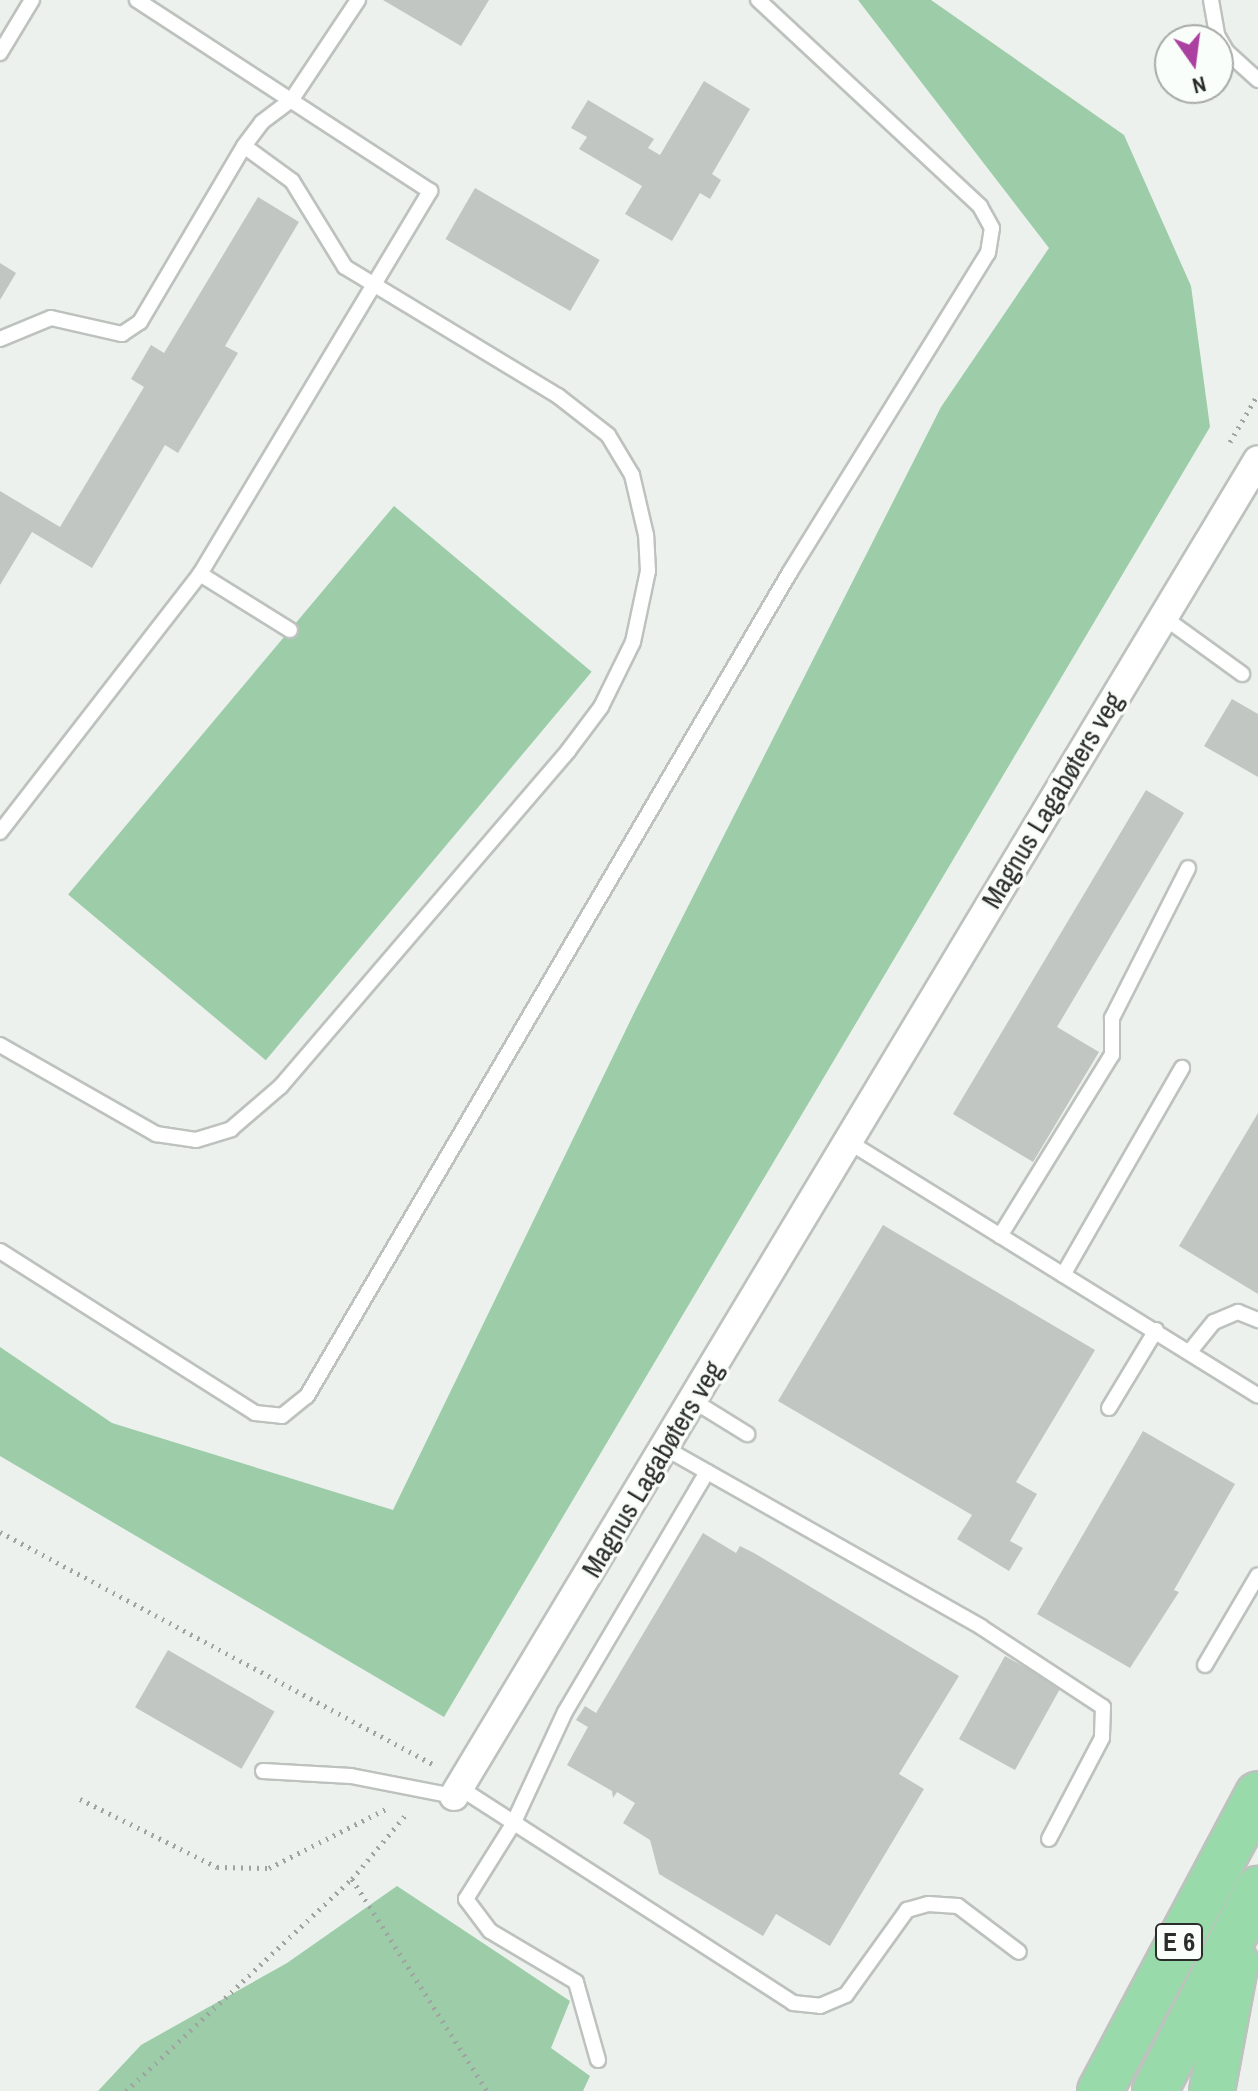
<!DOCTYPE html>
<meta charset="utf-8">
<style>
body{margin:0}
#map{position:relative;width:1258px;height:2091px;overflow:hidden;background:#ecf1ed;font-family:"Archivo Narrow",sans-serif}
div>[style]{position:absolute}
.green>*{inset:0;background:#9ccca8;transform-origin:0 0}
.building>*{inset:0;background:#c1c6c2;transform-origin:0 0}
.path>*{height:5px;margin-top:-2.5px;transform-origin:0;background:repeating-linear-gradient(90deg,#a0a4a1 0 2px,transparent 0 8px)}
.roads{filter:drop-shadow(2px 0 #bdc2be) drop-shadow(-2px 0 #bdc2be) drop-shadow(0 2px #bdc2be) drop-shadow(0 -2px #bdc2be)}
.lane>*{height:14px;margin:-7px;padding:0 7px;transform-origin:7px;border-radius:7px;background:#fff}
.street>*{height:28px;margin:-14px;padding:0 14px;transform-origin:14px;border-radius:14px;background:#fff}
.highway>*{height:44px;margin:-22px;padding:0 22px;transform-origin:22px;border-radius:22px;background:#98daa9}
span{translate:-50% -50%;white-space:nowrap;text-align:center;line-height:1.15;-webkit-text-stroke:7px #f9fefa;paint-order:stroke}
.shield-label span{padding:2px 6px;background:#f9fefa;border:2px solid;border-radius:6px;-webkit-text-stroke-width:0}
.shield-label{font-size:26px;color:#2b2d2b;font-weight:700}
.street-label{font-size:28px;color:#2b2d2b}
.north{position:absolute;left:1154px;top:24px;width:80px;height:80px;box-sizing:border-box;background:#f9fefa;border:2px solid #a7aaa7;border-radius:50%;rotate:166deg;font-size:22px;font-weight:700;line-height:32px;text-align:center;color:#2b2d2b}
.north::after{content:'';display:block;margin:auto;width:28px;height:36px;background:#ab40a0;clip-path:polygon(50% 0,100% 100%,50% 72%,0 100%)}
</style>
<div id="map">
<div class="green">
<i style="clip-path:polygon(858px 0,931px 0,1124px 135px,1191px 286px,1210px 427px,444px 1717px,0 1456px,0 1347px,112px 1423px,393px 1510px,636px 1009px,941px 407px,1049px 248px)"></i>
<i style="left:394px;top:506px;width:258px;height:507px;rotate:40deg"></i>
<i style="clip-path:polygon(397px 1886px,570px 2001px,551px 2048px,590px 2076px,583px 2091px,98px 2091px,141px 2045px,287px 1963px)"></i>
</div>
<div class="building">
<i style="clip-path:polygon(383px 0,489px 0,461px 46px)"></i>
<i style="clip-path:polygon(704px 81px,750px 109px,712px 174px,721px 180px,710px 199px,700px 193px,672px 241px,625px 214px,642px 186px,579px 149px,587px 137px,571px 128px,588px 100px,654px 139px,648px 148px,660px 155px)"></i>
<i style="left:475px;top:188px;width:144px;height:59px;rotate:30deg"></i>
<i style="clip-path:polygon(258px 197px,299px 222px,225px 346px,238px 353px,178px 453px,165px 445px,92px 568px,32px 532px,0 585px,0 491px,60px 527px,144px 387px,131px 379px,151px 345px,164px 353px)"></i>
<i style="clip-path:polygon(0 263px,16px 273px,0 300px)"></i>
<i style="clip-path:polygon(1232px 699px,1258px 714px,1258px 777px,1204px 746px)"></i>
<i style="clip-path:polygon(1146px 790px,1184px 813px,1057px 1027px,1099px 1052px,1033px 1162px,953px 1114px)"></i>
<i style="clip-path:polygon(1258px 1113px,1258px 1294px,1179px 1246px)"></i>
<i style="clip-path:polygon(883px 1225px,1095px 1350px,1016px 1482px,1037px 1494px,1010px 1541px,1023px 1548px,1009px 1571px,957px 1539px,972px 1515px,778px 1401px)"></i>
<i style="clip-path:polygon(1143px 1431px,1235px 1484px,1174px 1590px,1179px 1592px,1130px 1668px,1037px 1614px)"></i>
<i style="clip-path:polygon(703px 1533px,736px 1553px,740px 1546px,754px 1553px,959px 1676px,899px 1774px,924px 1789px,830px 1946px,776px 1914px,763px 1936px,659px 1874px,650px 1840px,623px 1823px,635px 1803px,617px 1792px,613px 1798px,612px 1791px,567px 1765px,588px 1727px,576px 1720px,585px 1706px,596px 1713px)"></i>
<i style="left:168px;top:1650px;width:123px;height:66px;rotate:30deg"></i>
<i style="left:1005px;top:1656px;width:64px;height:95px;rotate:29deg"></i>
</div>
<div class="path">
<i style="left:1230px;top:442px;width:56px;rotate:-59.7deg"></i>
<i style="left:0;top:1532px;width:493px;rotate:28.2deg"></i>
<i style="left:80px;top:1799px;width:153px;rotate:26.4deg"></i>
<i style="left:217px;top:1867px;width:52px;rotate:1.1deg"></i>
<i style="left:269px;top:1868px;width:131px;rotate:-26.8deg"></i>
<i style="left:352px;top:1879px;width:251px;rotate:57.5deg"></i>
<i style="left:126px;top:2091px;width:310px;rotate:-43.2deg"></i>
<i style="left:352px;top:1879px;width:87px;rotate:-50.1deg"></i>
</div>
<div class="roads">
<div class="lane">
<i style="left:1211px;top:0;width:36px;rotate:80deg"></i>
<i style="left:1217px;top:35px;width:20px;rotate:60deg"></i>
<i style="left:1227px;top:52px;width:42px;rotate:42.1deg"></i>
<i style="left:0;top:53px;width:62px;rotate:-58.9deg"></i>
<i style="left:0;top:339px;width:55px;rotate:-22.4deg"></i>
<i style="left:51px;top:318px;width:73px;rotate:12.7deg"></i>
<i style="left:122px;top:334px;width:22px;rotate:-34deg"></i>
<i style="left:140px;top:322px;width:204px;rotate:-59.4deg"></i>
<i style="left:244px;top:146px;width:30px;rotate:-53deg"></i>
<i style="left:262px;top:122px;width:38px;rotate:-37deg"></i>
<i style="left:292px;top:99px;width:119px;rotate:-56.3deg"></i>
<i style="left:200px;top:574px;width:106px;rotate:31.9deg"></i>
<i style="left:1162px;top:616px;width:99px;rotate:35.9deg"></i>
<i style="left:0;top:832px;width:326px;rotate:-52.2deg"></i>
<i style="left:200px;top:574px;width:447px;rotate:-59deg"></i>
<i style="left:430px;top:191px;width:350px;rotate:-146.9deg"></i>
<i style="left:0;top:1045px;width:180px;rotate:29.7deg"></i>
<i style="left:156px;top:1134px;width:40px;rotate:8.5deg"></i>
<i style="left:196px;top:1140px;width:37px;rotate:-17deg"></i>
<i style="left:231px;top:1129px;width:66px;rotate:-40.7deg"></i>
<i style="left:281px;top:1086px;width:441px;rotate:-49.4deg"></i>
<i style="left:568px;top:751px;width:55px;rotate:-53.1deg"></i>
<i style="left:601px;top:707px;width:72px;rotate:-63.8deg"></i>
<i style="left:633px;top:642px;width:73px;rotate:-78.1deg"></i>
<i style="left:648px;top:571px;width:36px;rotate:-93deg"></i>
<i style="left:646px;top:535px;width:62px;rotate:-103.1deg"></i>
<i style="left:632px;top:475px;width:47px;rotate:-121deg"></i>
<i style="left:608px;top:435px;width:63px;rotate:-142deg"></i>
<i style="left:558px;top:396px;width:249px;rotate:-148.8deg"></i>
<i style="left:345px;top:267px;width:101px;rotate:-121.6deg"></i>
<i style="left:292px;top:181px;width:59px;rotate:-143.9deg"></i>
<i style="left:849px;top:1142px;width:481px;rotate:31.8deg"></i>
<i style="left:1000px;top:1236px;width:213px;rotate:-58.3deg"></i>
<i style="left:1112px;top:1055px;width:37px;rotate:-90deg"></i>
<i style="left:1112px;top:1018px;width:168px;rotate:-63.1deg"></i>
<i style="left:0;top:1251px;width:302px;rotate:32.4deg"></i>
<i style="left:255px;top:1413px;width:27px;rotate:6deg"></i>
<i style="left:282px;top:1416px;width:32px;rotate:-39deg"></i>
<i style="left:307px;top:1396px;width:955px;rotate:-59.62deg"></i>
<i style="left:790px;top:572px;width:375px;rotate:-58.2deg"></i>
<i style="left:988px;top:253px;width:25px;rotate:-81deg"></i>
<i style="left:992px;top:228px;width:25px;rotate:-119deg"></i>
<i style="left:980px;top:206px;width:303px;rotate:-137.1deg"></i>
<i style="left:1063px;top:1275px;width:239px;rotate:-60.1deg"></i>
<i style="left:1191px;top:1350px;width:36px;rotate:-51deg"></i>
<i style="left:1214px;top:1322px;width:26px;rotate:-23deg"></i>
<i style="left:1238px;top:1312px;width:22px;rotate:22deg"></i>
<i style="left:692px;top:1400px;width:65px;rotate:31.7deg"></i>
<i style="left:1109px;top:1408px;width:91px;rotate:-58.9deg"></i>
<i style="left:665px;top:1448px;width:363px;rotate:29.5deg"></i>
<i style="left:981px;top:1627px;width:146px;rotate:33.3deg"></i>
<i style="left:1103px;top:1707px;width:31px;rotate:92deg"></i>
<i style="left:1102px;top:1738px;width:114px;rotate:117.7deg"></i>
<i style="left:1205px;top:1665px;width:104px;rotate:-59.5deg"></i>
<i style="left:263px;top:1771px;width:88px;rotate:3.3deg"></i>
<i style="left:351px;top:1776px;width:105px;rotate:11deg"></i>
<i style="left:460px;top:1788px;width:396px;rotate:32.8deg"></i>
<i style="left:793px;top:2003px;width:27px;rotate:6deg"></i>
<i style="left:820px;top:2006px;width:28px;rotate:-23deg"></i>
<i style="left:846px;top:1995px;width:105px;rotate:-54.3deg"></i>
<i style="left:907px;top:1910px;width:22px;rotate:-16deg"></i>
<i style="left:928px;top:1904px;width:30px;rotate:4deg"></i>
<i style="left:958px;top:1906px;width:76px;rotate:37deg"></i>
<i style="left:598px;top:2060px;width:81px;rotate:-105.8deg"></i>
<i style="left:576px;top:1982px;width:100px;rotate:-149.3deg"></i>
<i style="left:490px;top:1931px;width:40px;rotate:-127deg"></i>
<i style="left:466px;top:1899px;width:89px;rotate:-57.9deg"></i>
<i style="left:513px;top:1824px;width:123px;rotate:-65.1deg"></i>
<i style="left:565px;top:1712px;width:279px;rotate:-59.4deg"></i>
</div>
<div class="street">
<i style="left:454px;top:1796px;width:1559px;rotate:-58.96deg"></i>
</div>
<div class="highway">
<i style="left:1100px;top:2091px;width:336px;rotate:-62deg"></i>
<i style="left:1155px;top:2091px;width:227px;rotate:-63deg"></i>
<i style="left:1212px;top:2091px;width:131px;rotate:-79.5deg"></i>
</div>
</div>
<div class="shield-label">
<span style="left:1179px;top:1942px">E 6</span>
</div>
<div class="street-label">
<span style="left:1052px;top:800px;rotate:-59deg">Magnus Lagabøters veg</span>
<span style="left:652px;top:1469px;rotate:-59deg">Magnus Lagabøters veg</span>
</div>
<div class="north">N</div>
</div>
